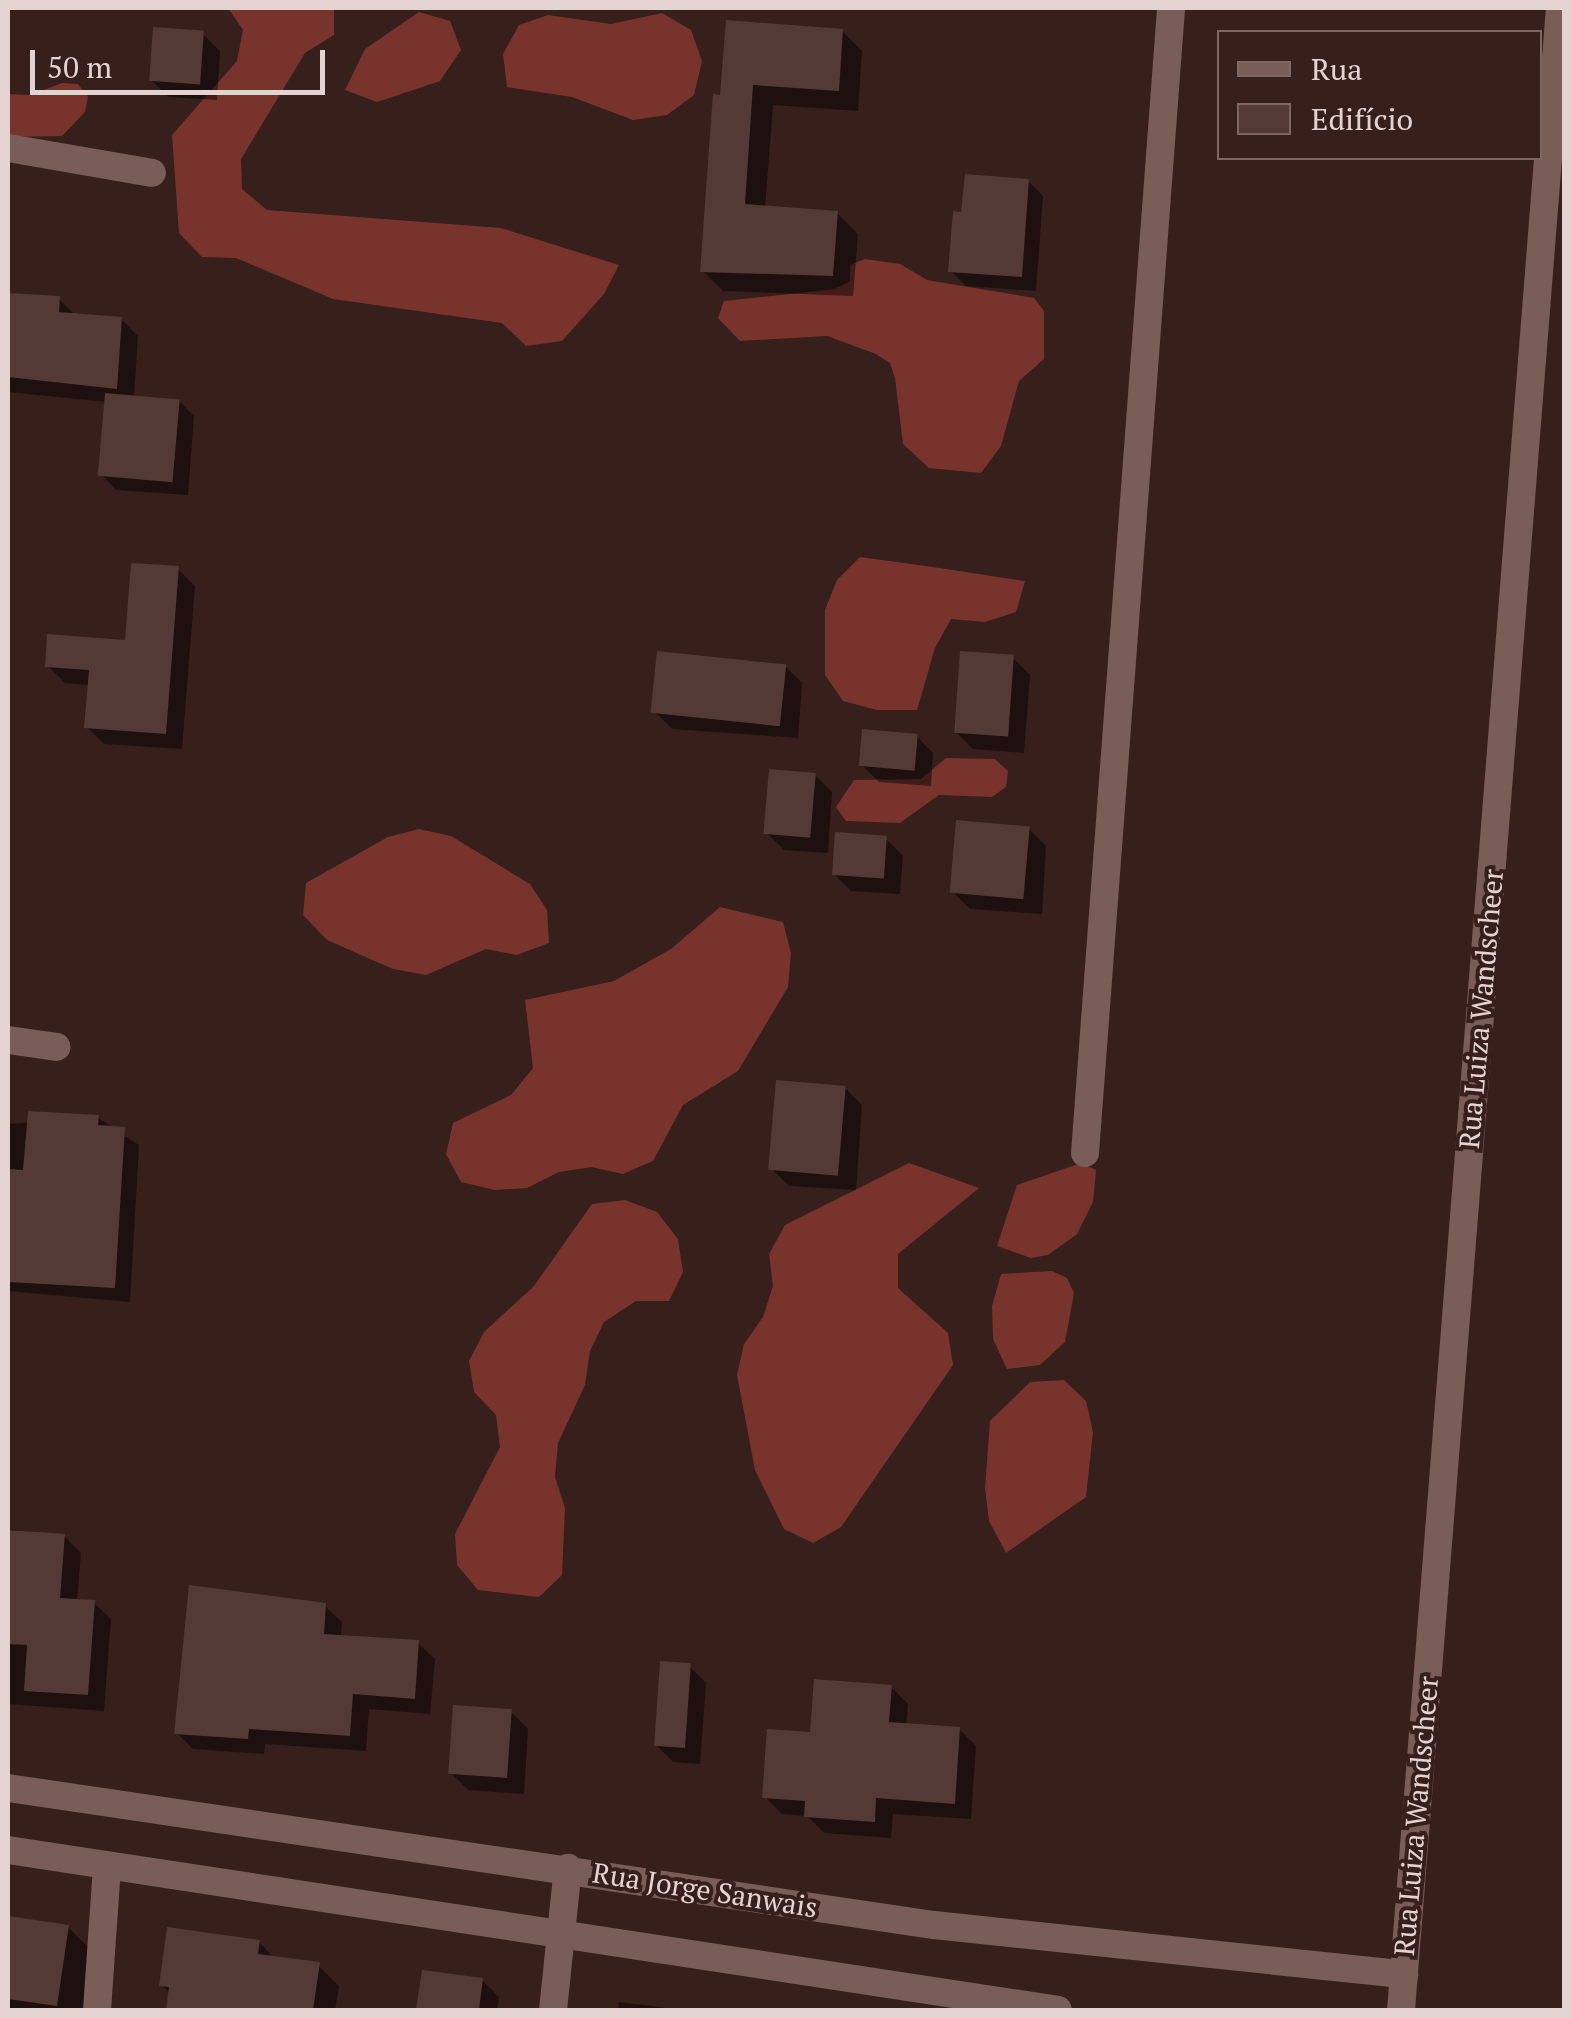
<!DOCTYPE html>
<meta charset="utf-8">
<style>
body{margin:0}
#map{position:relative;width:1572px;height:2018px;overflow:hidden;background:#371f1c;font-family:"PT Serif",serif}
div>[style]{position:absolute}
.forest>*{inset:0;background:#78332c}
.shadow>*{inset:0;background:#0007}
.building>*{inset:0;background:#543a36;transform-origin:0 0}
.minor>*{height:28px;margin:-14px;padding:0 14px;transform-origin:14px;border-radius:14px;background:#795d59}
.secondary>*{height:28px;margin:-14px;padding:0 14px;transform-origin:14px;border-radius:14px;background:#795d59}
span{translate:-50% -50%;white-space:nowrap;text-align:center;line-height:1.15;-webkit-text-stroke:8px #371f1c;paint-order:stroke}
.street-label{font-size:28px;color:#e4d3d1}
.frame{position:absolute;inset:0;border:10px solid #e4d3d1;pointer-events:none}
.legend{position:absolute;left:1217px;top:30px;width:325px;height:130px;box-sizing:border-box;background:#371f1c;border:2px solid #7c6764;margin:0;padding:12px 18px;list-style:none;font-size:30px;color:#e4d3d1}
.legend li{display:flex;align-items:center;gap:20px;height:50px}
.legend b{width:50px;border:2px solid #7c6764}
.scale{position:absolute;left:30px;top:50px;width:295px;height:45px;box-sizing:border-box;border:5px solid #e4d3d1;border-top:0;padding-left:12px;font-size:30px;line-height:35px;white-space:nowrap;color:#e4d3d1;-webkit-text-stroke:8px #371f1c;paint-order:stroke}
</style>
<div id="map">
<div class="forest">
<i style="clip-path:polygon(228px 8px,334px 8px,334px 35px,305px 53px,241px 159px,242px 189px,267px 210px,501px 228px,619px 265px,604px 294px,562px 341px,526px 346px,502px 323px,333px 299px,236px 258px,202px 257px,179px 233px,172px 135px,237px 61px,243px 30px)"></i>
<i style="clip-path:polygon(419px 12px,450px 21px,461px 50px,440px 81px,377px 102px,345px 90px,365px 49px)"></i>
<i style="clip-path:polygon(662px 13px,691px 30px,702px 61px,694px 95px,667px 115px,633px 120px,572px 97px,507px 87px,503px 54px,519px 25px,548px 15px,611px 24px)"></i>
<i style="clip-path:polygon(62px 83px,78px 84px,88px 97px,85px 112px,62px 136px,8px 137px,8px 94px,30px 95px)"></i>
<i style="clip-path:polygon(865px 259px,900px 264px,927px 280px,1034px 298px,1044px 311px,1044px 359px,1019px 381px,1001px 446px,981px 473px,929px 468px,903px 444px,895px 378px,890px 363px,876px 354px,827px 336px,740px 341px,718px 318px,724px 301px,835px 289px,850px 281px,850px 265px)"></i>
<i style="clip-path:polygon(860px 557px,926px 566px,1025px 581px,1016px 612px,985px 622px,951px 619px,935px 648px,917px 710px,877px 710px,843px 701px,825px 675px,825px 610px,837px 580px)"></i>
<i style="clip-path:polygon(946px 758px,995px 759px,1008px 771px,1006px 787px,992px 797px,939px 795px,900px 823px,846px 821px,836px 807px,854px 780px,921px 779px)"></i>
<i style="clip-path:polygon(419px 829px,451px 836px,530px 884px,547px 910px,549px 943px,517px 955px,486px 949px,426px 975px,393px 969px,327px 940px,303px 915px,306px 883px,388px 837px)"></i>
<i style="clip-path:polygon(720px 907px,783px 922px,791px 953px,788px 987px,738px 1071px,683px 1105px,653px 1161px,623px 1174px,591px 1167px,559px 1172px,527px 1188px,495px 1190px,461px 1182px,446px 1154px,453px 1123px,511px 1095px,533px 1068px,525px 1000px,614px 981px,671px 949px)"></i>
<i style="clip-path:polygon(909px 1163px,979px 1188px,898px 1254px,898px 1288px,948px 1333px,953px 1365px,841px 1527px,813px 1543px,784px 1529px,755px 1470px,737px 1375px,744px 1344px,763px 1317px,773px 1286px,769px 1254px,785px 1225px)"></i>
<i style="clip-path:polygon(1081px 1163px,1096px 1170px,1093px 1202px,1077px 1234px,1048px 1255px,1031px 1258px,997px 1246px,1017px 1185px)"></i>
<i style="clip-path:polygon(625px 1200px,657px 1212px,678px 1239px,683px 1272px,669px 1301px,636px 1301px,604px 1322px,590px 1351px,585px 1385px,558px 1443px,555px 1477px,565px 1508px,562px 1575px,539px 1597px,478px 1590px,457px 1565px,455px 1534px,500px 1447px,496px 1415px,474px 1392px,469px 1361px,484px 1332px,534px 1286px,592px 1204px)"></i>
<i style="clip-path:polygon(1052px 1271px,1067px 1278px,1074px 1293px,1065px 1342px,1040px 1365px,1007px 1369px,993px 1339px,992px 1306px,1001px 1274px)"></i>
<i style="clip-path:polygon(1064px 1380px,1086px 1401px,1093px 1432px,1086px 1497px,1006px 1553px,989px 1521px,985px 1488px,990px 1421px,1030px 1382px)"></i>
</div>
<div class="shadow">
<i style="clip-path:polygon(842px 31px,862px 51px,858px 111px,773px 105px,765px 208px,837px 213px,858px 234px,853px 296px,723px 291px,703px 271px,723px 97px)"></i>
<i style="clip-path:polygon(203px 34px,220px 51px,217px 100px,168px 97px,151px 80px)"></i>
<i style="clip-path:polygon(1028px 181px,1043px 196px,1036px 291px,966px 286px,951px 271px,964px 214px)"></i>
<i style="clip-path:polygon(8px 295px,59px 299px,76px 316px,121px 319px,138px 336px,134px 398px,179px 401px,194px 416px,188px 495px,116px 490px,102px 475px,107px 402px,8px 392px)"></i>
<i style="clip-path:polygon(178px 569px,195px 586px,182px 749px,104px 744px,87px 727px,90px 685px,65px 683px,48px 666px,127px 642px)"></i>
<i style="clip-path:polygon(1013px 658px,1030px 675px,1024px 753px,973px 749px,956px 732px)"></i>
<i style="clip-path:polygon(785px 666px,802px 683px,798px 738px,672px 729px,655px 712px)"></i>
<i style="clip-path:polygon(916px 736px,933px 753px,931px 786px,879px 782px,862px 765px)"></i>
<i style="clip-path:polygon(815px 775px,832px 792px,828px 853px,784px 850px,767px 833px)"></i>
<i style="clip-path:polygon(1029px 829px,1046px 846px,1042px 914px,970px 909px,953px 892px)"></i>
<i style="clip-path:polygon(886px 839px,903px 856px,900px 894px,851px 891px,834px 874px)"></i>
<i style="clip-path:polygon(845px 1088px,862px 1105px,856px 1190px,789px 1186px,772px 1169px)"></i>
<i style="clip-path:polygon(98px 1118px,139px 1145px,130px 1302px,8px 1291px,8px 1124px)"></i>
<i style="clip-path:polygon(8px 1529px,64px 1536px,81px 1553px,77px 1601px,94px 1603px,111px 1619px,104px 1711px,8px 1704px)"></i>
<i style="clip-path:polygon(325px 1606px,342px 1622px,341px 1637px,418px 1643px,435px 1659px,430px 1714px,369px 1709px,366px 1751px,265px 1744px,264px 1754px,193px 1749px,177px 1733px)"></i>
<i style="clip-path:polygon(689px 1666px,706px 1683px,700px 1764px,673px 1762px,656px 1745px)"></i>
<i style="clip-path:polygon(891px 1687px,908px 1704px,906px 1726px,959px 1729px,976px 1746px,971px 1819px,893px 1814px,891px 1838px,824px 1833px,807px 1816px,782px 1814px,765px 1797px,812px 1734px)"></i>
<i style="clip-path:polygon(511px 1712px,528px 1729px,524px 1794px,468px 1790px,451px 1773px)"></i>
<i style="clip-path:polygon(8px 1919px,68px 1927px,100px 1959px,93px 2010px,8px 2010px)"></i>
<i style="clip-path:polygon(259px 1942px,275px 1959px,318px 1965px,339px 1986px,335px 2010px,168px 2010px,170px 1993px,162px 1985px)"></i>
<i style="clip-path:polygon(424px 1973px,482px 1980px,499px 1997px,497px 2010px,419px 2010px)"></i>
<i style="clip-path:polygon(619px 2002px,683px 2010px,618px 2010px)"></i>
</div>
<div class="building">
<i style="clip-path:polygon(726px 20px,843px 29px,839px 91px,753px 85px,745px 204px,838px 211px,833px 276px,700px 272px,713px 94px,720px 95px)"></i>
<i style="left:153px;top:27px;width:51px;height:54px;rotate:4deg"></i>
<i style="clip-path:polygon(965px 174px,1029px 179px,1022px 277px,948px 272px,953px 211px,961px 212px)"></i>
<i style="clip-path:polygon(8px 293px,60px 296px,59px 312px,122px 317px,117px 389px,8px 377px)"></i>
<i style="left:105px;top:393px;width:75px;height:83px;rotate:5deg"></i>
<i style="clip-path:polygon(131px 563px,179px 566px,166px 734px,84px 728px,89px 670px,45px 667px,47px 634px,125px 640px)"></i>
<i style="left:657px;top:651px;width:130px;height:62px;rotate:6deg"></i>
<i style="left:960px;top:651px;width:54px;height:82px;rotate:4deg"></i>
<i style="left:862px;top:729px;width:56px;height:37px;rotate:5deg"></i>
<i style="left:769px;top:769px;width:47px;height:65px;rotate:5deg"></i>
<i style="left:956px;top:820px;width:74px;height:73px;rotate:5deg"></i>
<i style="left:835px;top:832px;width:52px;height:43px;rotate:4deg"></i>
<i style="left:776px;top:1080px;width:70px;height:90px;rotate:5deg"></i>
<i style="clip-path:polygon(28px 1111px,99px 1115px,98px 1125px,125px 1127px,115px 1288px,8px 1282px,8px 1169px,23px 1170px)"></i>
<i style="clip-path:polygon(8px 1530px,65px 1534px,60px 1598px,95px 1600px,88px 1695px,24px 1691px,27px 1645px,8px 1644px)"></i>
<i style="clip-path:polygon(189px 1585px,326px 1603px,324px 1634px,419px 1640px,415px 1699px,353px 1694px,350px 1736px,249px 1729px,248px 1739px,174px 1734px)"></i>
<i style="left:660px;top:1661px;width:31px;height:85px;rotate:4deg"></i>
<i style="clip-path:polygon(814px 1679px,892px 1685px,889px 1722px,960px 1727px,955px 1804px,876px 1798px,875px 1822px,804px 1817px,805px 1801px,762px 1798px,767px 1729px,810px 1732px)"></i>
<i style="left:453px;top:1705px;width:59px;height:69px;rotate:4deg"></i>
<i style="clip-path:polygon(8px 1916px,69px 1925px,57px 2006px,8px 1999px)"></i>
<i style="clip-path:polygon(167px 1927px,260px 1940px,258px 1954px,320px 1962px,313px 2010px,166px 2010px,169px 1987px,159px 1986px)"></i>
<i style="clip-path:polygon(422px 1970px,483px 1978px,479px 2010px,416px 2010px)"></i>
</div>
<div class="minor">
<i style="left:8px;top:148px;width:146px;rotate:9.8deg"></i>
<i style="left:8px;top:1040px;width:49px;rotate:8.1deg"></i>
<i style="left:1085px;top:1153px;width:1148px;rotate:-85.7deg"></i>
<i style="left:8px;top:1788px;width:936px;rotate:8.42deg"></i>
<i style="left:934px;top:1925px;width:473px;rotate:6deg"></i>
<i style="left:8px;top:1850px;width:1062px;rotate:8.66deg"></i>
<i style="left:97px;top:2010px;width:144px;rotate:-86deg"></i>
<i style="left:553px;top:2010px;width:143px;rotate:-84deg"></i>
</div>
<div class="secondary">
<i style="left:1401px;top:2010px;width:2008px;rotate:-85.46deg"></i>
</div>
<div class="street-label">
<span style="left:1481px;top:1009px;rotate:-85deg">Rua Luiza Wandscheer</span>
<span style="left:1416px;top:1816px;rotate:-85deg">Rua Luiza Wandscheer</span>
<span style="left:705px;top:1890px;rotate:9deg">Rua Jorge Sanwais</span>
</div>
<div class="frame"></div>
<ul class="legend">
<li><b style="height:12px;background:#795d59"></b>Rua</li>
<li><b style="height:28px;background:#543a36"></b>Edifício</li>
</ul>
<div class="scale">50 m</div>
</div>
